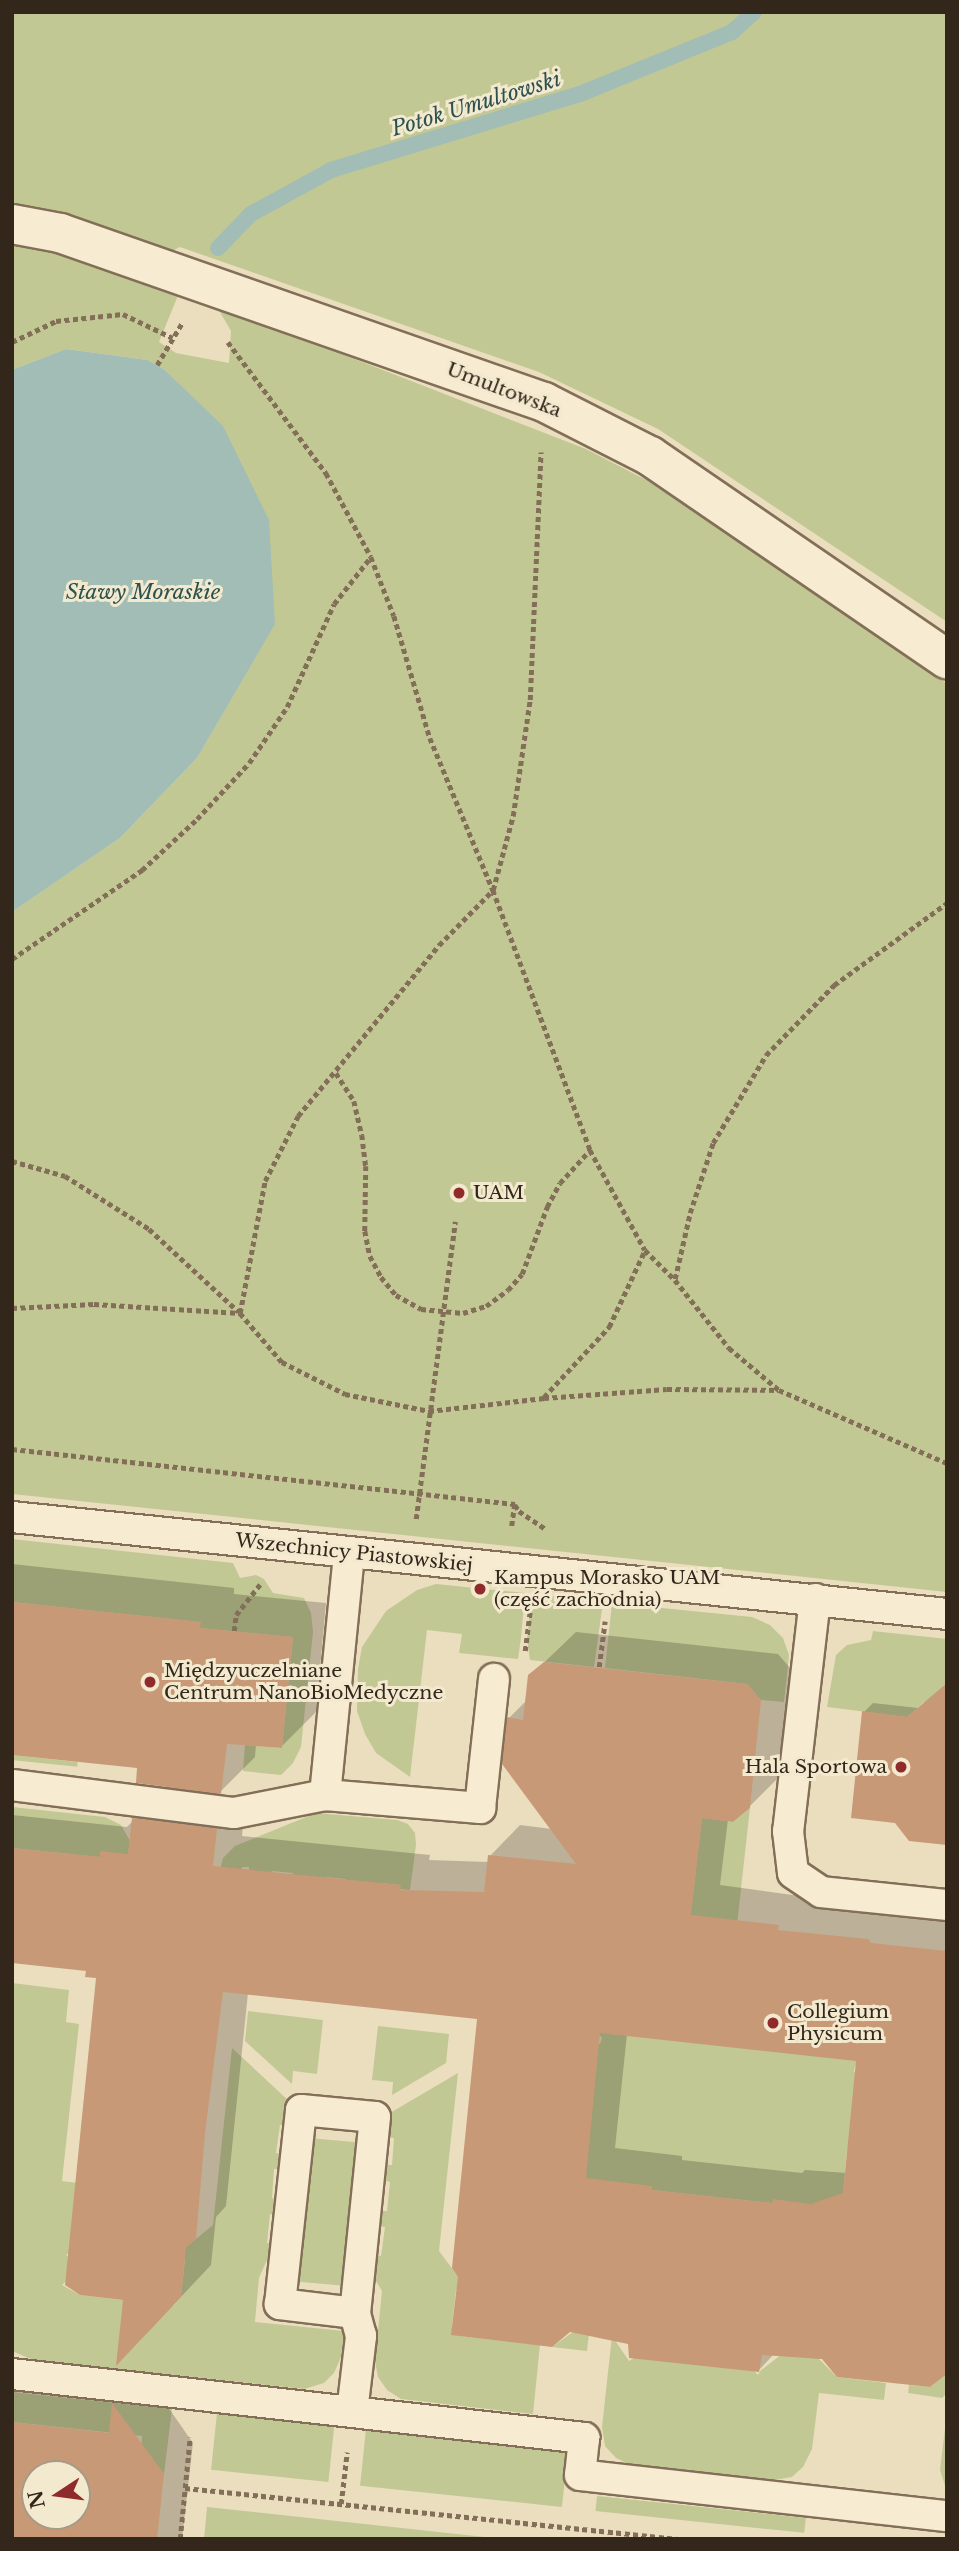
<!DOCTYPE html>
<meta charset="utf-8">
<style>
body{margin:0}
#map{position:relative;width:959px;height:2551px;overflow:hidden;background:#ebdebf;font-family:"Libre Baskerville",serif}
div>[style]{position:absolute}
.green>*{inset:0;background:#c2c893;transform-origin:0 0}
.water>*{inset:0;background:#a2bdb5}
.shadow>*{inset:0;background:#0003}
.stream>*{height:16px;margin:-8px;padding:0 8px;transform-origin:8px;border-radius:8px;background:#a2bdb5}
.building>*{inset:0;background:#c89976}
.path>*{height:4.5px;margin-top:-2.25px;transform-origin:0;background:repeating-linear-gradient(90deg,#836f58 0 5px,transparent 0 8.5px)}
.roads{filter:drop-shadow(2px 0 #836f58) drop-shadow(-2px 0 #836f58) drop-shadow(0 2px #836f58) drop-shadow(0 -2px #836f58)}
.service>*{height:30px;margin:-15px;padding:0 15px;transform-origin:15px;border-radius:15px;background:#f7ecd1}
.minor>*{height:38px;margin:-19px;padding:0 19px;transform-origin:19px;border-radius:19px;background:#f7ecd1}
.dots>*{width:19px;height:19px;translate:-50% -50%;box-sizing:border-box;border:4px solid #f3e9ce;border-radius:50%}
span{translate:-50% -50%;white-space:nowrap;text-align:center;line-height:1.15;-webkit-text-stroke:6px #f3e9ce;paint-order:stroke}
.street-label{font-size:19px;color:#33271c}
.poi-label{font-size:19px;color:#33271c}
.left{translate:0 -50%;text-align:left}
.right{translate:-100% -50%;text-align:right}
.water-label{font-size:21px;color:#2c5250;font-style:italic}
.frame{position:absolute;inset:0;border:14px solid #33271c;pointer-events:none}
.north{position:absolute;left:21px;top:2460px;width:70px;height:70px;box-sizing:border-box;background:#f3e9ce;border:2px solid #a69b87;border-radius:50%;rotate:257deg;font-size:19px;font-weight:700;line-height:28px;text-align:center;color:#33271c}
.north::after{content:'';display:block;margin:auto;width:24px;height:32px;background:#8f2b2b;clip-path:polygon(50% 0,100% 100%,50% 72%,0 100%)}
</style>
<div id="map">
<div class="green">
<i style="clip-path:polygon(12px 12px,947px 12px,947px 622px,658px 429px,539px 372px,180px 247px,127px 274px,179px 293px,159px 342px,176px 353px,229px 363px,231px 331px,216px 305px,586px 449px,648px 481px,777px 565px,947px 684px,947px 1592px,12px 1494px,12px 912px,120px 838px,197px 758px,275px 623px,222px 426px,165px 370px,148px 360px,66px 349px,12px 370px)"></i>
<i style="clip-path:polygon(12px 1539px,233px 1563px,240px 1578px,256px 1575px,264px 1579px,273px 1593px,304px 1598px,311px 1613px,313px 1632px,301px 1747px,293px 1763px,281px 1775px,243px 1771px,245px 1745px,282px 1748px,293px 1637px,200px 1628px,200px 1622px,12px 1602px)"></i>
<i style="clip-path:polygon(436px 1584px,525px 1593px,521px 1638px,518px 1659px,459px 1653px,462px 1634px,427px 1630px,410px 1777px,376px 1753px,365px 1734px,357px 1711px,358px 1669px,362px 1647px,386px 1611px,417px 1590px)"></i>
<i style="clip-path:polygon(532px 1594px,603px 1602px,594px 1667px,530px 1660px,527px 1639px)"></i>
<i style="clip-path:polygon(612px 1603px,752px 1617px,770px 1625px,783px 1638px,789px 1655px,784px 1702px,761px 1700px,747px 1684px,605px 1668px)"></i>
<i style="clip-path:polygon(873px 1631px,947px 1639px,947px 1705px,924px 1702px,907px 1717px,827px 1707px,836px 1655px,847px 1645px,871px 1640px)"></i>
<i style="left:12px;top:1755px;width:66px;height:5px;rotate:6deg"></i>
<i style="clip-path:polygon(12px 1807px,105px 1817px,121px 1825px,130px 1841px,127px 1863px,100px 1852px,100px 1857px,12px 1848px)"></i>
<i style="clip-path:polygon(750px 1808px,737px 1925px,690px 1920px,702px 1818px,733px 1822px)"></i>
<i style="clip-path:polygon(316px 1813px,397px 1820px,408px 1824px,415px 1833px,416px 1845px,410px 1890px,400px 1889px,400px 1885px,381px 1883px,380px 1887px,346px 1884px,346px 1879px,326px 1877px,325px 1881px,292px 1878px,293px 1873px,272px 1871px,271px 1875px,249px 1873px,249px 1867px,243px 1867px,225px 1881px,219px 1873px,223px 1858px,235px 1846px)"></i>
<i style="clip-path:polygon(12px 1983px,69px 1990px,66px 2022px,79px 2024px,62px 2181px,78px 2183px,69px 2254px,66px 2254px,69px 2258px,66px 2281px,62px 2285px,80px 2295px,173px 2306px,181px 2297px,185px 2260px,180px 2252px,213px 2225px,232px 2048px,290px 2102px,288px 2126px,280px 2125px,276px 2153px,284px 2154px,282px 2169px,274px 2169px,272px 2198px,279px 2200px,278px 2215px,270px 2214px,267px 2243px,274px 2244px,259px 2278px,255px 2322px,344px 2331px,341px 2357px,334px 2373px,324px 2383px,304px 2389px,33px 2360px,12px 2351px)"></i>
<i style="clip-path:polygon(248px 2011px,323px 2020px,317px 2074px,293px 2071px,292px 2084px,245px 2041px)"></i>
<i style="clip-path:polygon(593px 2016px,609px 2034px,872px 2052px,855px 2066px,854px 2072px,860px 2073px,851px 2150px,847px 2150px,840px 2224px,772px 2203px,652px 2190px,648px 2186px,579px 2196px,595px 2043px,600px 2044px,602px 2038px,587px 2021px)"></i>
<i style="clip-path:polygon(378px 2026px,449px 2034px,446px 2063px,392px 2095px,393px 2082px,372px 2080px)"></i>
<i style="clip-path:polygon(458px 2073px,439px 2251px,463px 2283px,456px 2290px,452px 2326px,460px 2336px,540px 2345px,533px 2414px,401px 2399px,387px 2390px,378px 2377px,375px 2361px,382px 2291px,376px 2281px,374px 2255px,381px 2256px,385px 2227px,378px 2226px,380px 2211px,387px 2211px,390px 2182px,383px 2180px,385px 2165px,392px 2165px,394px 2138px,387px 2137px,390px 2113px)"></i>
<i style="left:308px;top:2138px;width:55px;height:144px;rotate:5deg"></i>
<i style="clip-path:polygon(595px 2280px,587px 2351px,552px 2347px,573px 2332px)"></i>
<i style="clip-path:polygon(612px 2336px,629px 2361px,634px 2358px,754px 2371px,758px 2375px,760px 2371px,782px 2354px,820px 2355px,819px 2359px,837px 2377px,886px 2383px,884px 2400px,819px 2393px,812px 2449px,803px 2467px,792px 2477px,774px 2480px,633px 2466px,616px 2458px,605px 2446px,602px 2427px)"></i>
<i style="clip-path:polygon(947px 2374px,947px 2393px,942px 2398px,908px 2393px,909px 2385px,930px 2387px)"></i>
<i style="clip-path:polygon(12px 2392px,172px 2409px,164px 2474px,157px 2465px,140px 2463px,142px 2436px,12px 2422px)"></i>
<i style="clip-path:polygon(947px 2412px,947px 2492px,940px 2470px)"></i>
<i style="left:217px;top:2413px;width:118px;height:57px;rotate:6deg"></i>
<i style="left:366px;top:2429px;width:203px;height:57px;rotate:6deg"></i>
<i style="left:597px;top:2496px;width:210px;height:15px;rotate:6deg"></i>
<i style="clip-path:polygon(207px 2507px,503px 2539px,204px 2539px)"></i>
</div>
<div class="water">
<i style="clip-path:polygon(66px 349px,148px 360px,165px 370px,223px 426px,269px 520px,275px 624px,197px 758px,120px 838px,12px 912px,12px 370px)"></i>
</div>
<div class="shadow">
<i style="clip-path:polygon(evenodd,12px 1564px,234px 1588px,234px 1594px,326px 1603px,316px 1712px,282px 1746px,256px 1744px,255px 1757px,217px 1795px,246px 1799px,242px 1836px,430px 1855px,429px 1860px,489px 1862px,490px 1856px,520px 1825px,552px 1829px,509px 1718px,527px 1700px,530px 1676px,576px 1632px,778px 1654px,791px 1669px,780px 1776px,749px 1807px,728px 1819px,720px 1885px,943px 1916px,947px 1913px,947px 2372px,774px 2354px,759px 2370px,630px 2343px,460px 2276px,478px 2017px,248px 1993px,226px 2206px,216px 2217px,211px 2265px,146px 2334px,125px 2298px,98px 1976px,87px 1970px,12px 1961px,12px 1815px,127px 1827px,167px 1785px,139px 1767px,12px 1753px,12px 1564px,627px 2034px,858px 2059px,847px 2173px,805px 2170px,802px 2173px,682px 2160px,682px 2156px,615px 2148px,627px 2034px)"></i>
<i style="clip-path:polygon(873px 1703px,918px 1708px,947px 1843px,864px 1712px)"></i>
<i style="clip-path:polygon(evenodd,145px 2374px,193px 2443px,182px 2539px,12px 2539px,12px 2389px,119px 2401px,145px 2374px,35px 2474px,77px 2474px,77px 2516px,35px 2516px,35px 2474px)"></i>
</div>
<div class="stream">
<i style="left:218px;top:248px;width:47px;rotate:-45.9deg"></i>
<i style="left:251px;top:214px;width:91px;rotate:-28.8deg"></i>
<i style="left:331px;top:170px;width:260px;rotate:-17deg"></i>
<i style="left:580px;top:94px;width:164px;rotate:-22.2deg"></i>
<i style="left:732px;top:32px;width:30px;rotate:-42deg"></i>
</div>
<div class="building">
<i style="clip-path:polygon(12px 1602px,201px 1622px,200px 1628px,293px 1637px,282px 1748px,227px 1744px,221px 1794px,136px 1783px,137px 1768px,12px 1755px)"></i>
<i style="clip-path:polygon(evenodd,544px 1662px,747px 1684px,761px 1700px,750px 1808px,733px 1822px,702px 1818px,691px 1915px,779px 1925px,778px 1930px,868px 1939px,871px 1943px,947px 1951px,947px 2374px,930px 2387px,837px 2377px,822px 2359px,762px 2355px,759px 2372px,629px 2358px,628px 2344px,570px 2332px,552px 2347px,451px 2335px,458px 2277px,452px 2268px,477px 2019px,223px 1992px,205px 2133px,196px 2239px,186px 2247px,181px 2297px,116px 2366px,123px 2300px,80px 2295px,65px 2285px,96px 1978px,85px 1977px,86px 1971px,12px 1963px,12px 1848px,100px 1857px,100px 1851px,128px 1854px,132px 1818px,217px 1828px,213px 1866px,401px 1885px,400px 1890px,484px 1892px,488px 1855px,576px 1864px,502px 1764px,507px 1717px,523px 1720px,528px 1675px,544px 1662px,600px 2033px,856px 2061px,843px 2193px,811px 2204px,773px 2199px,772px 2203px,652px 2190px,652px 2186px,586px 2178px,600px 2033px)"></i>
<i style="clip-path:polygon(947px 1683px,947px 1845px,909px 1841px,895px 1823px,851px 1818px,862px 1711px,907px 1717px)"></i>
<i style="clip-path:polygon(evenodd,112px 2403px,164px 2474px,157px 2539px,12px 2539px,12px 2422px,109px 2433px,112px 2403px,35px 2474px,77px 2474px,77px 2516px,35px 2516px,35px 2474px)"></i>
</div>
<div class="path">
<i style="left:12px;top:342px;width:49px;rotate:-25.5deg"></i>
<i style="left:56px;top:321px;width:67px;rotate:-6deg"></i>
<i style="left:123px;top:314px;width:55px;rotate:25.6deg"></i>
<i style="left:228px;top:342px;width:164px;rotate:53.2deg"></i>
<i style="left:326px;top:473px;width:95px;rotate:61.8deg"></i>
<i style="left:371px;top:557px;width:63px;rotate:68.7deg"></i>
<i style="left:394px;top:616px;width:127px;rotate:73.6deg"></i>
<i style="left:430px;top:738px;width:165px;rotate:67.5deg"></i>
<i style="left:493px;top:890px;width:278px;rotate:69.5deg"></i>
<i style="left:590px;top:1150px;width:114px;rotate:61.2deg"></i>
<i style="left:645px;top:1250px;width:42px;rotate:45deg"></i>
<i style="left:675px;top:1280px;width:87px;rotate:51.5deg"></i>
<i style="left:729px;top:1348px;width:65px;rotate:40deg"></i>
<i style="left:779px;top:1390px;width:183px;rotate:23.5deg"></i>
<i style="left:157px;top:365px;width:49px;rotate:-59.2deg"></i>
<i style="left:12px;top:959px;width:158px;rotate:-34.4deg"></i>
<i style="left:142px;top:870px;width:75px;rotate:-42.8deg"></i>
<i style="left:197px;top:819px;width:76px;rotate:-47.1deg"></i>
<i style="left:249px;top:763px;width:68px;rotate:-55.8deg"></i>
<i style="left:287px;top:707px;width:113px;rotate:-65.5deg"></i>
<i style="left:334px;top:604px;width:58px;rotate:-52deg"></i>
<i style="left:336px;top:1073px;width:33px;rotate:57deg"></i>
<i style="left:354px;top:1101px;width:35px;rotate:77deg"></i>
<i style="left:362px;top:1135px;width:31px;rotate:83deg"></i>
<i style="left:366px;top:1166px;width:65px;rotate:90.9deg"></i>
<i style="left:365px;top:1231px;width:25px;rotate:79deg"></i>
<i style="left:370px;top:1256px;width:24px;rotate:62deg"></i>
<i style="left:381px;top:1277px;width:23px;rotate:50deg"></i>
<i style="left:396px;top:1295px;width:29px;rotate:29deg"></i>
<i style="left:421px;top:1309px;width:42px;rotate:5.4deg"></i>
<i style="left:463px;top:1313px;width:24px;rotate:-17deg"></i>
<i style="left:486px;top:1306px;width:27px;rotate:-36deg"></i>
<i style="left:508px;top:1290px;width:21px;rotate:-49deg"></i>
<i style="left:522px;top:1274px;width:72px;rotate:-69.5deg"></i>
<i style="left:547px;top:1207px;width:27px;rotate:-62deg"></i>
<i style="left:560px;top:1183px;width:45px;rotate:-47.7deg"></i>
<i style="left:12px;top:1161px;width:55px;rotate:15.8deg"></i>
<i style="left:65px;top:1176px;width:99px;rotate:32.2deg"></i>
<i style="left:149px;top:1229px;width:122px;rotate:42.7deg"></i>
<i style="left:675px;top:1279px;width:68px;rotate:-77.2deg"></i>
<i style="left:690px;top:1213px;width:74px;rotate:-71.8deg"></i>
<i style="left:713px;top:1143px;width:103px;rotate:-58.9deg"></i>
<i style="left:766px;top:1055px;width:98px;rotate:-45.8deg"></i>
<i style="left:834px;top:985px;width:140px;rotate:-36deg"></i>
<i style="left:12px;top:1308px;width:82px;rotate:-2.8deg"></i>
<i style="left:94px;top:1304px;width:146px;rotate:3.5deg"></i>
<i style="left:240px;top:1313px;width:65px;rotate:49.4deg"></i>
<i style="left:282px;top:1362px;width:71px;rotate:26.9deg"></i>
<i style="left:345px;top:1394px;width:86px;rotate:11.4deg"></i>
<i style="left:429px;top:1411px;width:116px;rotate:-6.4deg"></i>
<i style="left:544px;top:1398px;width:123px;rotate:-4.2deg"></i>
<i style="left:667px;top:1389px;width:111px;rotate:0.5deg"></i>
<i style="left:240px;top:1313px;width:134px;rotate:-79.3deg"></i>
<i style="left:265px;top:1181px;width:73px;rotate:-63.1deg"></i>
<i style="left:298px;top:1116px;width:222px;rotate:-50.5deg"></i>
<i style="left:439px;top:945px;width:77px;rotate:-45.5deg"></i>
<i style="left:493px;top:890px;width:77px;rotate:-74.9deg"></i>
<i style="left:513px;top:816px;width:117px;rotate:-81.7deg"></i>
<i style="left:530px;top:700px;width:248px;rotate:-87.5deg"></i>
<i style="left:544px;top:1397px;width:96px;rotate:-47.1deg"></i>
<i style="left:609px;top:1327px;width:85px;rotate:-64.9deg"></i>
<i style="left:12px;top:1449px;width:506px;rotate:6.24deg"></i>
<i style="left:515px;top:1504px;width:22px;rotate:98deg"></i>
<i style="left:515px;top:1505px;width:7px;rotate:56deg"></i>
<i style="left:519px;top:1511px;width:32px;rotate:34deg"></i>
<i style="left:416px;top:1519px;width:300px;rotate:-82.5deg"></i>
<i style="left:234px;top:1631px;width:16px;rotate:-83deg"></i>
<i style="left:236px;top:1615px;width:39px;rotate:-52deg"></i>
<i style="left:525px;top:1651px;width:40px;rotate:-82.9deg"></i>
<i style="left:599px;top:1667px;width:46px;rotate:-82.6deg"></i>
<i style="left:185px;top:2488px;width:498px;rotate:5.9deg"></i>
<i style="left:341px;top:2504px;width:52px;rotate:-83.4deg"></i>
<i style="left:180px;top:2539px;width:102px;rotate:-84.4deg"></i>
</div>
<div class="roads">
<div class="service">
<i style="left:12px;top:1517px;width:940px;rotate:5.92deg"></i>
<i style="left:815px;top:1599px;width:234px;rotate:96.6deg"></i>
<i style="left:788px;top:1831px;width:42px;rotate:83.2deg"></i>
<i style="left:793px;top:1873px;width:34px;rotate:34deg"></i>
<i style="left:821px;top:1892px;width:127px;rotate:5.9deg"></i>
<i style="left:12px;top:1785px;width:224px;rotate:7.2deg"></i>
<i style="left:234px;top:1813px;width:93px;rotate:-11.2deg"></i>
<i style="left:325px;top:1795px;width:156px;rotate:4.8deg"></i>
<i style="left:480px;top:1808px;width:130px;rotate:-83.8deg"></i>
<i style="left:325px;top:1795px;width:243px;rotate:-84.3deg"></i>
<i style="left:301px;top:2110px;width:74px;rotate:5.4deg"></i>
<i style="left:375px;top:2117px;width:197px;rotate:95.8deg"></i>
<i style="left:355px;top:2313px;width:76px;rotate:-173.2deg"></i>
<i style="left:280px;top:2304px;width:195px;rotate:-83.8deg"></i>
<i style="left:12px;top:2374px;width:576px;rotate:6.38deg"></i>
<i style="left:584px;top:2438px;width:37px;rotate:96deg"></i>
<i style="left:580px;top:2475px;width:369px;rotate:6.4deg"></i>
<i style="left:352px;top:2412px;width:77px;rotate:-83.2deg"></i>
<i style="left:361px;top:2336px;width:24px;rotate:-105deg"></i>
</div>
<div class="minor">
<i style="left:12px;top:224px;width:49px;rotate:10.6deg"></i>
<i style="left:60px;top:233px;width:513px;rotate:19.25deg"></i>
<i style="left:544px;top:402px;width:119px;rotate:27deg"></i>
<i style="left:650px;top:456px;width:360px;rotate:34.4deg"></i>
</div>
</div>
<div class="dots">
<i style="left:459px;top:1193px;background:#8f2b2b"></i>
<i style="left:480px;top:1589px;background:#8f2b2b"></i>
<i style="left:150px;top:1682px;background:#8f2b2b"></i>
<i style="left:901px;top:1767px;background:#8f2b2b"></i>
<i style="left:773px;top:2023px;background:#8f2b2b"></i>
</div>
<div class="street-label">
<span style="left:504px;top:390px;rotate:21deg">Umultowska</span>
<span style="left:354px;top:1553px;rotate:6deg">Wszechnicy Piastowskiej</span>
</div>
<div class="poi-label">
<span class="left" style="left:473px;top:1193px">UAM</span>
<span class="left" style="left:494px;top:1589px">Kampus Morasko UAM<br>(część zachodnia)</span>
<span class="left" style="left:164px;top:1682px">Międzyuczelniane<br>Centrum NanoBioMedyczne</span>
<span class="right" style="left:887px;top:1767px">Hala Sportowa</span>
<span class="left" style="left:787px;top:2023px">Collegium<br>Physicum</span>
</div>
<div class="water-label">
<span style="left:476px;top:104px;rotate:-17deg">Potok Umultowski</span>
<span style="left:143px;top:592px">Stawy Moraskie</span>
</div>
<div class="frame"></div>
<div class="north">N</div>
</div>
